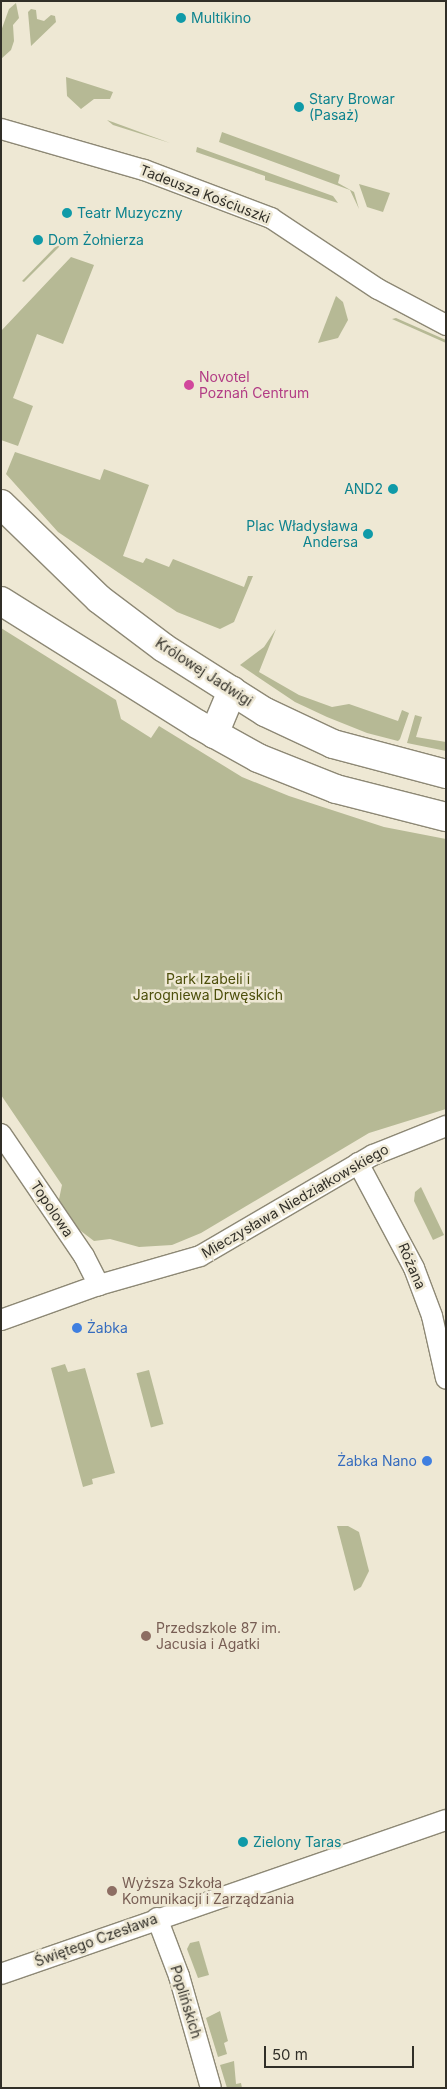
<!DOCTYPE html>
<meta charset="utf-8">
<style>
body{margin:0}
#map{position:relative;width:447px;height:2089px;overflow:hidden;background:#eee8d4;font-family:Inter,sans-serif}
div>[style]{position:absolute}
.green>*{inset:0;background:#b6b995;transform-origin:0 0}
.roads{filter:drop-shadow(1px 0 #8d8875) drop-shadow(-1px 0 #8d8875) drop-shadow(0 1px #8d8875) drop-shadow(0 -1px #8d8875)}
.street>*{height:20px;margin:-10px;padding:0 10px;transform-origin:10px;border-radius:10px;background:#fff}
.secondary>*{height:28px;margin:-14px;padding:0 14px;transform-origin:14px;border-radius:14px;background:#fff}
.dots>*{width:14px;height:14px;translate:-50% -50%;box-sizing:border-box;border:2px solid #eee8d4;border-radius:50%}
span{translate:-50% -50%;white-space:nowrap;text-align:center;line-height:1.15;-webkit-text-stroke:5px #eee8d4;paint-order:stroke}
.culture-label{font-size:14px;color:#0d838f}
.left{translate:0 -50%;text-align:left}
.right{translate:-100% -50%;text-align:right}
.street-label{font-size:14px;color:#312f28}
.hotel-label{font-size:14px;color:#b23c85}
.park-label{font-size:14px;color:#4d4f0b}
.shop-label{font-size:14px;color:#366cbe}
.education-label{font-size:14px;color:#785e54}
.frame{position:absolute;inset:0;border:2px solid #312f28;pointer-events:none}
.scale{position:absolute;left:264px;top:2046px;width:150px;height:22px;box-sizing:border-box;border:2px solid #312f28;border-top:0;padding-left:6px;font-size:15px;line-height:18px;white-space:nowrap;color:#312f28;-webkit-text-stroke:4px #eee8d4;paint-order:stroke}
</style>
<div id="map">
<div class="green">
<i style="clip-path:polygon(16px 3px,19px 18px,13px 25px,14px 41px,11px 50px,1px 59px,1px 31px,9px 9px)"></i>
<i style="clip-path:polygon(31px 9px,36px 10px,37px 19px,44px 21px,51px 15px,55px 16px,56px 22px,31px 46px,28px 12px)"></i>
<i style="clip-path:polygon(66px 77px,113px 92px,110px 99px,94px 99px,81px 109px,67px 96px)"></i>
<i style="clip-path:polygon(107px 120px,170px 143px,113px 125px)"></i>
<i style="clip-path:polygon(222px 132px,340px 175px,338px 183px,354px 192px,359px 209px,350px 190px,219px 142px)"></i>
<i style="clip-path:polygon(197px 147px,333px 196px,338px 203px,265px 180px,265px 176px,196px 152px)"></i>
<i style="clip-path:polygon(359px 184px,390px 193px,383px 212px,367px 207px)"></i>
<i style="clip-path:polygon(58px 244px,60px 246px,24px 282px,22px 281px)"></i>
<i style="clip-path:polygon(71px 257px,94px 265px,63px 344px,37px 334px,13px 398px,33px 406px,18px 446px,1px 440px,1px 331px)"></i>
<i style="clip-path:polygon(336px 296px,343px 302px,348px 320px,338px 338px,318px 343px)"></i>
<i style="clip-path:polygon(396px 318px,446px 340px,446px 343px,392px 319px)"></i>
<i style="clip-path:polygon(15px 452px,100px 480px,104px 469px,149px 485px,123px 556px,143px 563px,146px 558px,169px 567px,173px 559px,244px 587px,248px 576px,253px 576px,234px 622px,220px 629px,177px 612px,58px 532px,6px 474px)"></i>
<i style="clip-path:polygon(1px 628px,116px 700px,121px 719px,151px 738px,159px 726px,242px 777px,289px 796px,384px 827px,446px 839px,446px 1109px,369px 1133px,201px 1233px,172px 1245px,139px 1247px,110px 1239px,94px 1241px,73px 1225px,58px 1204px,62px 1185px,1px 1095px)"></i>
<i style="clip-path:polygon(276px 629px,259px 672px,299px 695px,332px 707px,349px 704px,398px 721px,402px 710px,409px 713px,400px 739px,398px 741px,367px 733px,327px 717px,295px 702px,240px 665px,264px 647px)"></i>
<i style="clip-path:polygon(415px 715px,422px 717px,416px 737px,446px 742px,446px 751px,407px 743px)"></i>
<i style="clip-path:polygon(421px 1187px,444px 1235px,433px 1240px,414px 1201px,415px 1192px)"></i>
<i style="clip-path:polygon(65px 1364px,68px 1372px,85px 1368px,115px 1473px,92px 1479px,93px 1484px,83px 1487px,51px 1368px)"></i>
<i style="left:149px;top:1370px;width:56px;height:13px;rotate:75deg"></i>
<i style="clip-path:polygon(337px 1526px,348px 1526px,359px 1532px,369px 1571px,361px 1587px,354px 1591px)"></i>
<i style="clip-path:polygon(199px 1941px,209px 1975px,198px 1978px,187px 1949px,190px 1943px)"></i>
<i style="clip-path:polygon(220px 2011px,228px 2041px,224px 2043px,227px 2054px,218px 2057px,206px 2018px)"></i>
<i style="clip-path:polygon(234px 2061px,236px 2084px,241px 2083px,242px 2088px,227px 2088px,220px 2065px)"></i>
</div>
<div class="roads">
<div class="street">
<i style="left:1px;top:129px;width:149px;rotate:16deg"></i>
<i style="left:144px;top:170px;width:136px;rotate:20.7deg"></i>
<i style="left:271px;top:218px;width:128px;rotate:33.6deg"></i>
<i style="left:378px;top:289px;width:77px;rotate:27.9deg"></i>
<i style="left:1px;top:1134px;width:148px;rotate:55.8deg"></i>
<i style="left:84px;top:1256px;width:33px;rotate:63deg"></i>
<i style="left:358px;top:1163px;width:119px;rotate:61.9deg"></i>
<i style="left:414px;top:1268px;width:51px;rotate:69.4deg"></i>
<i style="left:432px;top:1316px;width:64px;rotate:77.3deg"></i>
<i style="left:1px;top:1320px;width:104px;rotate:-19.7deg"></i>
<i style="left:99px;top:1285px;width:105px;rotate:-16deg"></i>
<i style="left:200px;top:1256px;width:200px;rotate:-30.3deg"></i>
<i style="left:373px;top:1155px;width:79px;rotate:-21.7deg"></i>
<i style="left:157px;top:1918px;width:62px;rotate:69.2deg"></i>
<i style="left:179px;top:1976px;width:116px;rotate:74.1deg"></i>
<i style="left:1px;top:1974px;width:471px;rotate:-19.1deg"></i>
</div>
<div class="secondary">
<i style="left:1px;top:504px;width:136px;rotate:44.1deg"></i>
<i style="left:99px;top:599px;width:81px;rotate:37deg"></i>
<i style="left:164px;top:648px;width:120px;rotate:32.4deg"></i>
<i style="left:265px;top:712px;width:75px;rotate:25.2deg"></i>
<i style="left:333px;top:744px;width:117px;rotate:14.9deg"></i>
<i style="left:1px;top:601px;width:231px;rotate:32.1deg"></i>
<i style="left:197px;top:724px;width:70px;rotate:29.1deg"></i>
<i style="left:258px;top:758px;width:84px;rotate:21.7deg"></i>
<i style="left:336px;top:789px;width:114px;rotate:14.3deg"></i>
<i style="left:214px;top:734px;width:47px;rotate:-67.3deg"></i>
</div>
</div>
<div class="dots">
<i style="left:181px;top:18px;background:#0f9aa8"></i>
<i style="left:299px;top:107px;background:#0f9aa8"></i>
<i style="left:67px;top:213px;background:#0f9aa8"></i>
<i style="left:38px;top:240px;background:#0f9aa8"></i>
<i style="left:189px;top:385px;background:#d1479c"></i>
<i style="left:393px;top:489px;background:#0f9aa8"></i>
<i style="left:368px;top:534px;background:#0f9aa8"></i>
<i style="left:77px;top:1328px;background:#3f7fe0"></i>
<i style="left:427px;top:1461px;background:#3f7fe0"></i>
<i style="left:146px;top:1636px;background:#8d6e63"></i>
<i style="left:243px;top:1842px;background:#0f9aa8"></i>
<i style="left:112px;top:1891px;background:#8d6e63"></i>
</div>
<div class="culture-label">
<span class="left" style="left:191px;top:18px">Multikino</span>
<span class="left" style="left:309px;top:107px">Stary Browar<br>(Pasaż)</span>
<span class="left" style="left:77px;top:213px">Teatr Muzyczny</span>
<span class="left" style="left:48px;top:240px">Dom Żołnierza</span>
<span class="right" style="left:383px;top:489px">AND2</span>
<span class="right" style="left:358px;top:534px">Plac Władysława<br>Andersa</span>
<span class="left" style="left:253px;top:1842px">Zielony Taras</span>
</div>
<div class="street-label">
<span style="left:205px;top:194px;rotate:21deg">Tadeusza Kościuszki</span>
<span style="left:204px;top:672px;rotate:33deg">Królowej Jadwigi</span>
<span style="left:295px;top:1201px;rotate:-30deg">Mieczysława Niedziałkowskiego</span>
<span style="left:52px;top:1209px;rotate:56deg">Topolowa</span>
<span style="left:412px;top:1266px;rotate:67deg">Różana</span>
<span style="left:96px;top:1940px;rotate:-20deg">Świętego Czesława</span>
<span style="left:186px;top:2002px;rotate:73deg">Poplińskich</span>
</div>
<div class="hotel-label">
<span class="left" style="left:199px;top:385px">Novotel<br>Poznań Centrum</span>
</div>
<div class="park-label">
<span style="left:208px;top:987px">Park Izabeli i<br>Jarogniewa Drwęskich</span>
</div>
<div class="shop-label">
<span class="left" style="left:87px;top:1328px">Żabka</span>
<span class="right" style="left:417px;top:1461px">Żabka Nano</span>
</div>
<div class="education-label">
<span class="left" style="left:156px;top:1636px">Przedszkole 87 im.<br>Jacusia i Agatki</span>
<span class="left" style="left:122px;top:1891px">Wyższa Szkoła<br>Komunikacji i Zarządzania</span>
</div>
<div class="frame"></div>
<div class="scale">50 m</div>
</div>
